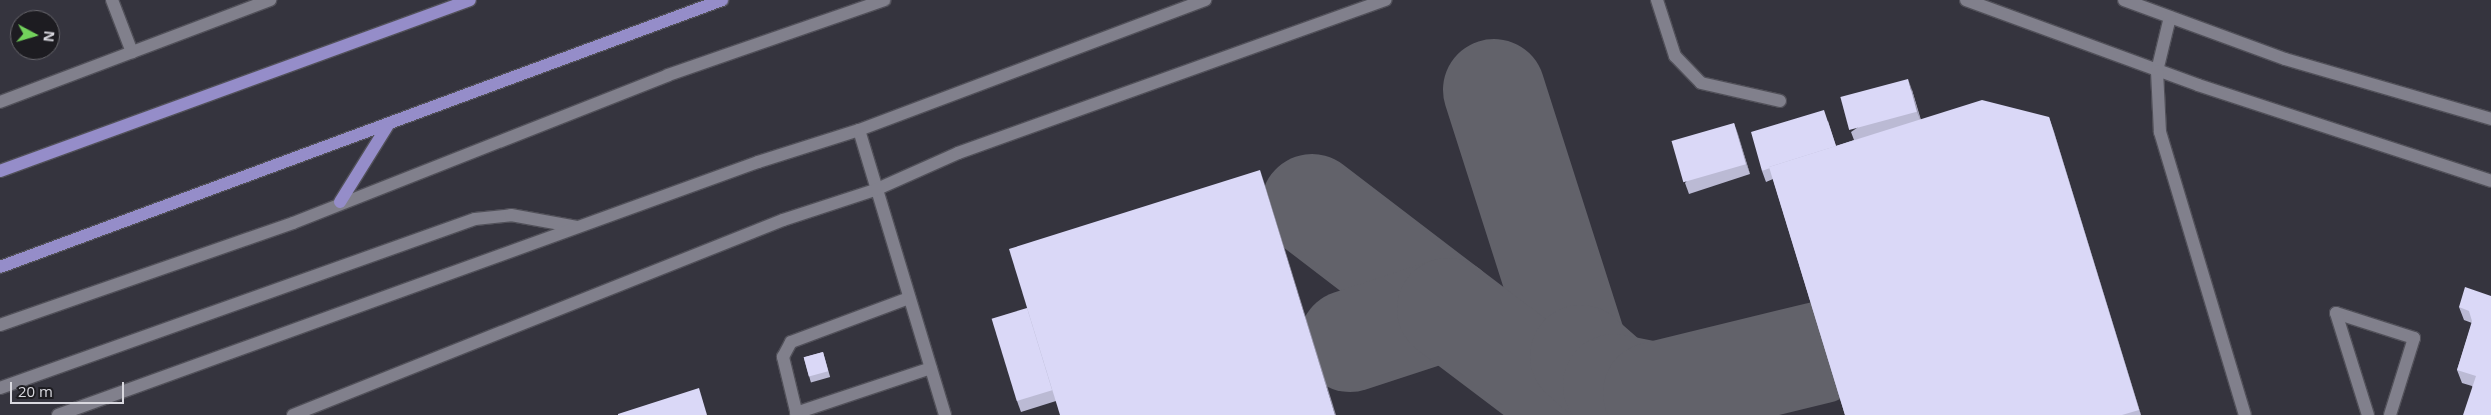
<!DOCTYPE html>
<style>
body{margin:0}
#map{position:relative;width:2491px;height:415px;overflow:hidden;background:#35343e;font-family:"Open Sans",sans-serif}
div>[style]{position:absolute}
.taxiway>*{height:102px;margin:-51px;padding:0 51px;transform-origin:51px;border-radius:51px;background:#62626a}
.roads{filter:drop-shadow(1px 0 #515059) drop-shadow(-1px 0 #515059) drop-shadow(0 1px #515059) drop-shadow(0 -1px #515059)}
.lane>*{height:12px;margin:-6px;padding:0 6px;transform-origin:6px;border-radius:6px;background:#81808c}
.secondary>*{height:12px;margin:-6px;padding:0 6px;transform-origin:6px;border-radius:6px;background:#81808c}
.primary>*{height:12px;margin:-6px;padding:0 6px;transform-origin:6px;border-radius:6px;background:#958dc9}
.wall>*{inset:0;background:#bbbad4;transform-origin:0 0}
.shaded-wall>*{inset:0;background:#9997ad}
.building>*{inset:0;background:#dad8f7;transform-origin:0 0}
span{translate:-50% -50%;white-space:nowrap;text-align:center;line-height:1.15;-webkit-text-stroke:5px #1d1c21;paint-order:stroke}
.north{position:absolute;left:10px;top:10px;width:50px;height:50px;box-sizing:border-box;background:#1d1c21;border:1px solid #68676d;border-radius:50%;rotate:96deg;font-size:14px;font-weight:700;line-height:20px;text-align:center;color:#d9d8df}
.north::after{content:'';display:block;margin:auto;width:18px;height:22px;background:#73d25c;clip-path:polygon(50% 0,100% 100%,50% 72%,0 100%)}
.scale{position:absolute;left:10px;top:382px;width:114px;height:22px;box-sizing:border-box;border:2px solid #d9d8df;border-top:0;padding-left:6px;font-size:15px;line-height:18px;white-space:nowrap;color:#d9d8df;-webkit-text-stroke:4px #1d1c21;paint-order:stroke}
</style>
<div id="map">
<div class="taxiway">
<i style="left:1494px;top:90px;width:341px;rotate:72.3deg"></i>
<i style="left:1312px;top:205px;width:171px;rotate:37.4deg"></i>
<i style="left:1350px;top:341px;width:103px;rotate:-18.1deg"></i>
<i style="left:1448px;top:309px;width:176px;rotate:37.1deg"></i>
<i style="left:1581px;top:356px;width:44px;rotate:41.3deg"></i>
<i style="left:1614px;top:385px;width:41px;rotate:11.3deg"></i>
<i style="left:1654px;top:393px;width:169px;rotate:-13.7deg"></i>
</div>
<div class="roads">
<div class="lane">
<i style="left:1657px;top:0;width:59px;rotate:72.2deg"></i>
<i style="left:1675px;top:56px;width:37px;rotate:46deg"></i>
<i style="left:1701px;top:83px;width:81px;rotate:12.8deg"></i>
<i style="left:1966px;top:0;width:247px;rotate:20.1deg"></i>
<i style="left:2198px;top:85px;width:308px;rotate:18.1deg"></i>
<i style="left:2124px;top:0;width:171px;rotate:20.1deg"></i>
<i style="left:2285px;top:59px;width:215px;rotate:16.2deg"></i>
<i style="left:2170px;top:17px;width:56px;rotate:103.5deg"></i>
<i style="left:2157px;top:71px;width:61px;rotate:87.2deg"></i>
<i style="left:2160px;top:132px;width:295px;rotate:73.3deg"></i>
<i style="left:859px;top:130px;width:298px;rotate:73.2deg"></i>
<i style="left:2336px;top:313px;width:82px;rotate:17.8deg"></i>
<i style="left:2414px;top:338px;width:81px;rotate:107.3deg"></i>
<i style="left:2336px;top:313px;width:107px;rotate:72.6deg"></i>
<i style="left:0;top:388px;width:504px;rotate:-19.59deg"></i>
<i style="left:475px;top:219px;width:36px;rotate:-6deg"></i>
<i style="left:511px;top:215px;width:67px;rotate:10.3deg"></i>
<i style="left:796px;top:413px;width:142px;rotate:-18.4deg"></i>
<i style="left:58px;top:415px;width:744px;rotate:-19.87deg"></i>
<i style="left:758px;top:162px;width:106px;rotate:-17.6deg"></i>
<i style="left:859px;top:130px;width:370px;rotate:-20.6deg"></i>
<i style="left:293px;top:415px;width:527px;rotate:-21.7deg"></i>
<i style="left:783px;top:220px;width:97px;rotate:-18.1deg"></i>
<i style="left:875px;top:190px;width:91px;rotate:-24deg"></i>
<i style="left:958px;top:153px;width:454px;rotate:-19.7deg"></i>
<i style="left:797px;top:415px;width:60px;rotate:-103.6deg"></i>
<i style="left:783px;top:357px;width:17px;rotate:-62deg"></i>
<i style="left:791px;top:342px;width:126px;rotate:-20.4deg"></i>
</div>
<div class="secondary">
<i style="left:112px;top:0;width:56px;rotate:69deg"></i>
<i style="left:0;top:102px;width:289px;rotate:-20.7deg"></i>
<i style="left:0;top:325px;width:310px;rotate:-19.2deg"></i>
<i style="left:293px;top:223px;width:403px;rotate:-21.5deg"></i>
<i style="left:668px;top:75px;width:229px;rotate:-19.1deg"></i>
</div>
<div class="primary">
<i style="left:0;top:171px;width:500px;rotate:-19.99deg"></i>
<i style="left:340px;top:202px;width:91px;rotate:-58.1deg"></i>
<i style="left:0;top:267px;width:770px;rotate:-20.29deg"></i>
</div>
</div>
<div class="wall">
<i style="clip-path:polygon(1912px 90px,1921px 120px,2049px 117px,2054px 132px,2141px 415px,1845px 415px,1773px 179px,1766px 182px,1762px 171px,1828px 121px,1836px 146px,1854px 140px,1851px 132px)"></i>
<i style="clip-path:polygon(1734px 123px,1750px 174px,1689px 194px,1685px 183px)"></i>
<i style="clip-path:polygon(1265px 185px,1056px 401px,1021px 412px,1017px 401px,1027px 308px)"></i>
<i style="clip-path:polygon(2491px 296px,2491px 415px,2472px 386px,2462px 383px,2457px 370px,2472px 323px,2464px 320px,2459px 307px)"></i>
<i style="left:823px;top:352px;width:26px;height:20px;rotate:74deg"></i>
</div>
<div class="shaded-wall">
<i style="clip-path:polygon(1908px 79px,1912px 90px,1921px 122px,1917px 112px)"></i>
<i style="clip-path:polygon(2049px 117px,2054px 132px,2141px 415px,2139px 410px)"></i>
<i style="clip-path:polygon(1734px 123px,1738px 134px,1750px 174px,1746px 164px)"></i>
<i style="clip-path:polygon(1260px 170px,1265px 185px,1336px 415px,1335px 415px)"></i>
</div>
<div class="building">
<i style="left:1908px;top:79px;width:34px;height:70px;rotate:75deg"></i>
<i style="clip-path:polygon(1982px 100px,2049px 117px,2139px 410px,2122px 415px,1845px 415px,1769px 167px)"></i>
<i style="clip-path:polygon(1824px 110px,1836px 146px,1769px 167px,1770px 168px,1762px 171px,1751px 132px)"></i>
<i style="left:1734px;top:123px;width:43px;height:65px;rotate:74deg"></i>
<i style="clip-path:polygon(1260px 170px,1335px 415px,1060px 415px,1009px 249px)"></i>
<i style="clip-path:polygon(2465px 287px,2491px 296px,2491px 415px,2463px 415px,2476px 376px,2457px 370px,2472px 321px,2469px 311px,2459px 307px)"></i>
<i style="left:1027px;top:308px;width:86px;height:37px;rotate:73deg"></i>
<i style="left:823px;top:352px;width:20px;height:20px;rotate:75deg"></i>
<i style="clip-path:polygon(699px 388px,707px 415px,618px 415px,618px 414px)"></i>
</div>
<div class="north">N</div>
<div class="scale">20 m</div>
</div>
